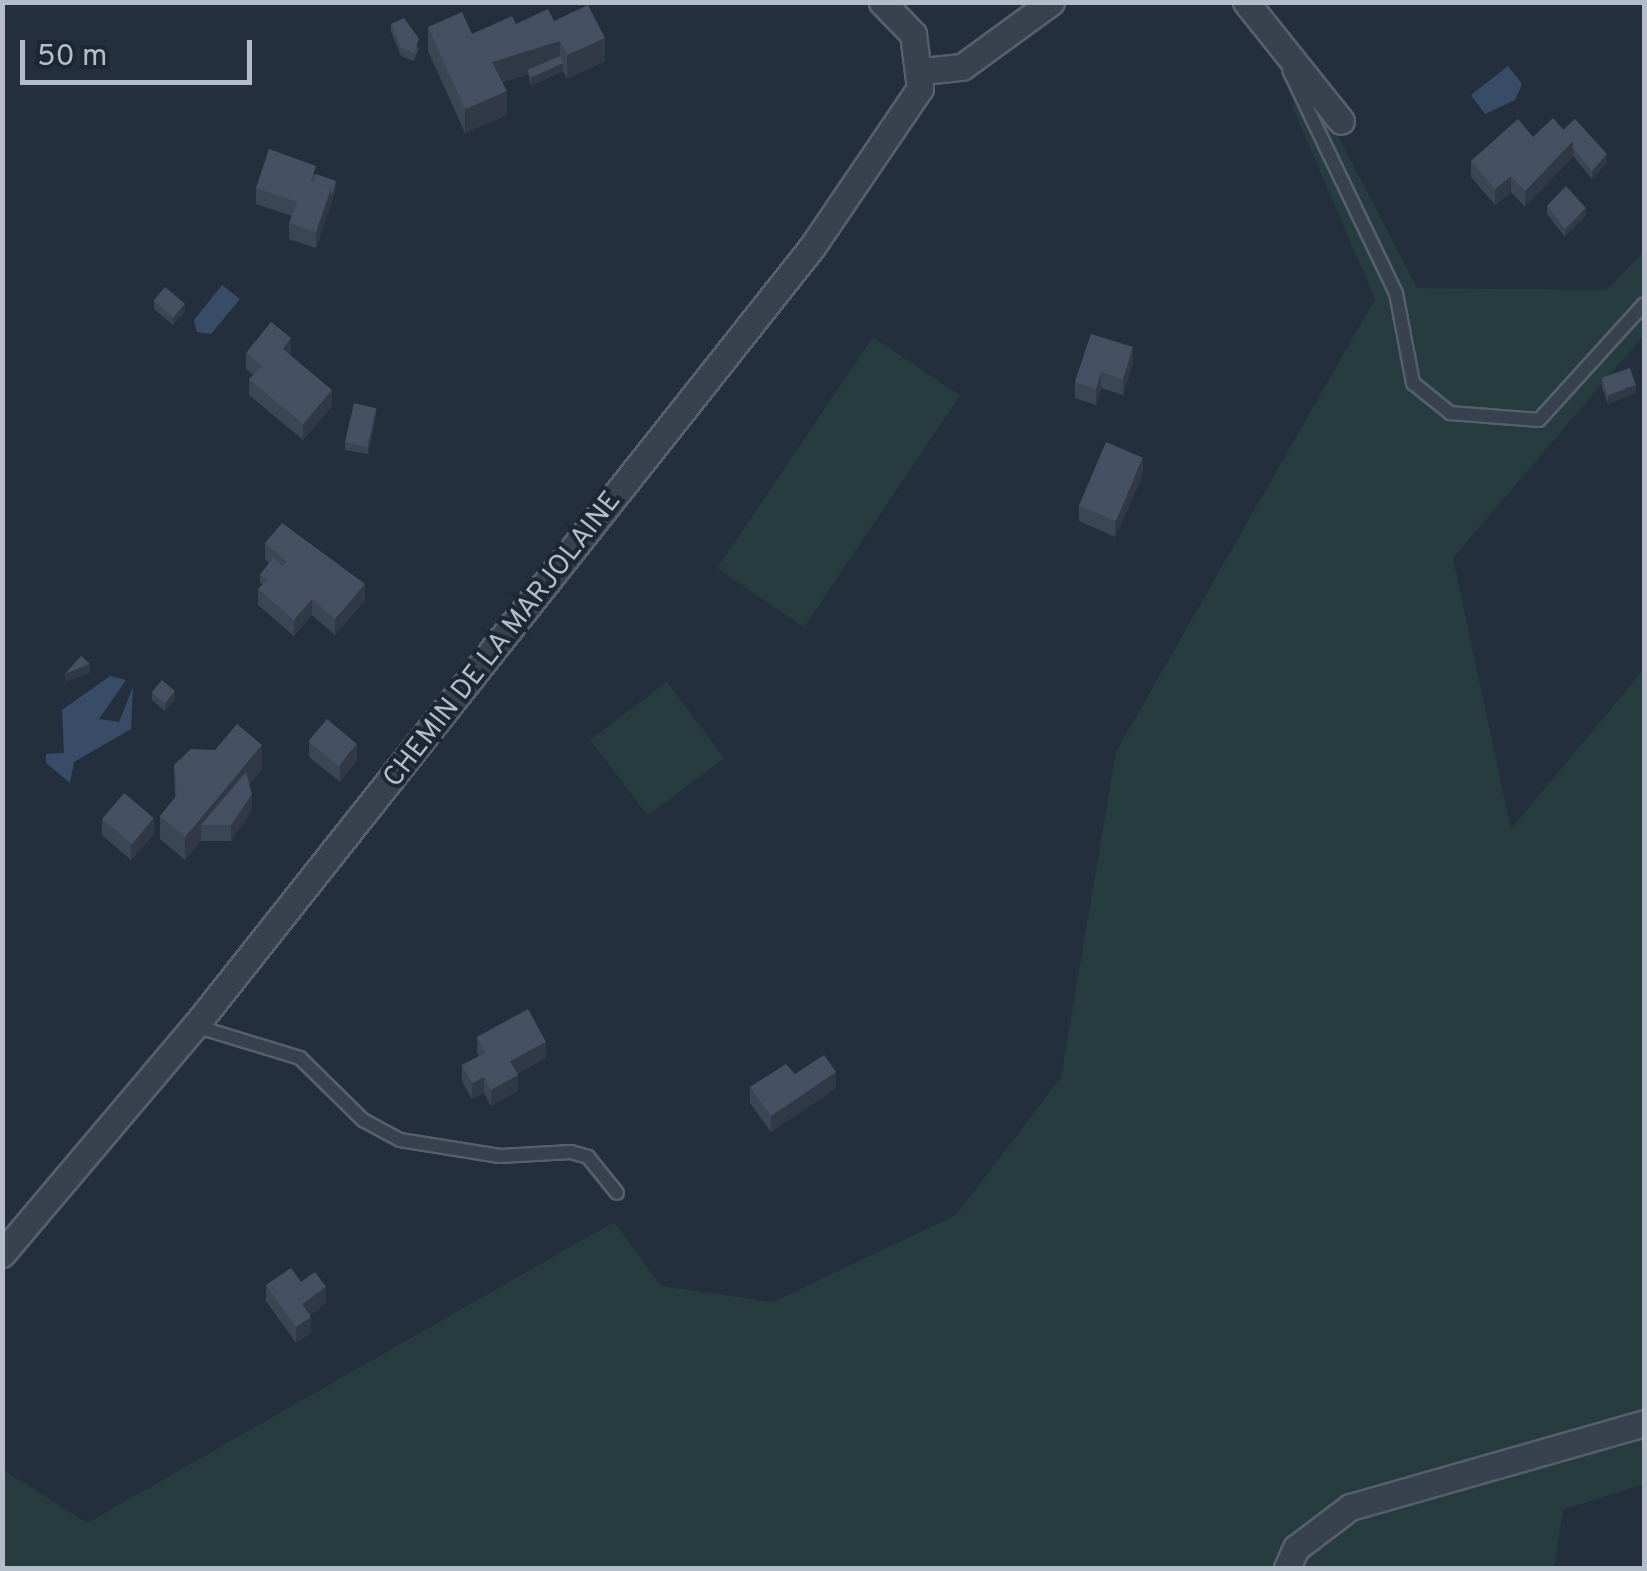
<!DOCTYPE html>
<style>
body{margin:0}
#map{position:relative;width:1647px;height:1571px;overflow:hidden;background:#242f3e;font-family:Overpass,sans-serif}
div>[style]{position:absolute}
.green>*{inset:0;background:#263c3f;transform-origin:0 0}
.water>*{inset:0;background:#394c67}
.roads{filter:drop-shadow(2px 0 #565f6c) drop-shadow(-2px 0 #565f6c) drop-shadow(0 2px #565f6c) drop-shadow(0 -2px #565f6c)}
.service>*{height:12px;margin:-6px;padding:0 6px;transform-origin:6px;border-radius:6px;background:#38414e}
.minor>*{height:25px;margin:-12.5px;padding:0 12.5px;transform-origin:12.5px;border-radius:12.5px;background:#38414e}
.wall>*{inset:0;background:#3b4654}
.shaded-wall>*{inset:0;background:#303945}
.building>*{inset:0;background:#455162;transform-origin:0 0}
span{translate:-50% -50%;white-space:nowrap;text-align:center;line-height:1.15;-webkit-text-stroke:8px #1d2633;paint-order:stroke}
.street-label{font-size:28px;color:#b4bcc9}
.frame{position:absolute;inset:0;border:5px solid #b4bcc9;pointer-events:none}
.scale{position:absolute;left:20px;top:40px;width:232px;height:45px;box-sizing:border-box;border:5px solid #b4bcc9;border-top:0;padding-left:12px;font-size:30px;line-height:35px;white-space:nowrap;color:#b4bcc9;-webkit-text-stroke:8px #1d2633;paint-order:stroke}
</style>
<div id="map">
<div class="green">
<i style="clip-path:polygon(1319px 99px,1417px 288px,1607px 290px,1644px 251px,1644px 335px,1453px 558px,1511px 829px,1644px 669px,1644px 1484px,1563px 1510px,1554px 1568px,3px 1568px,2px 1469px,87px 1523px,614px 1222px,661px 1286px,773px 1302px,956px 1215px,1061px 1077px,1116px 752px,1375px 299px,1292px 106px)"></i>
<i style="left:873px;top:337px;width:105px;height:279px;rotate:34deg"></i>
<i style="left:667px;top:682px;width:95px;height:96px;rotate:53deg"></i>
</div>
<div class="water">
<i style="clip-path:polygon(1508px 66px,1522px 84px,1515px 100px,1485px 114px,1471px 95px)"></i>
<i style="clip-path:polygon(222px 285px,240px 299px,211px 334px,197px 332px,194px 320px)"></i>
<i style="clip-path:polygon(110px 676px,126px 680px,99px 719px,119px 722px,133px 687px,131px 729px,74px 762px,70px 783px,46px 763px,46px 754px,64px 753px,62px 710px)"></i>
</div>
<div class="roads">
<div class="service">
<i style="left:1289px;top:70px;width:247px;rotate:64.4deg"></i>
<i style="left:1396px;top:293px;width:92px;rotate:79.3deg"></i>
<i style="left:1413px;top:383px;width:48px;rotate:39deg"></i>
<i style="left:1450px;top:413px;width:89px;rotate:4.5deg"></i>
<i style="left:1539px;top:420px;width:156px;rotate:-47.8deg"></i>
<i style="left:195px;top:1026px;width:110px;rotate:16.9deg"></i>
<i style="left:300px;top:1058px;width:88px;rotate:44.5deg"></i>
<i style="left:363px;top:1120px;width:42px;rotate:28.4deg"></i>
<i style="left:400px;top:1140px;width:101px;rotate:9.1deg"></i>
<i style="left:500px;top:1156px;width:71px;rotate:-3.2deg"></i>
<i style="left:571px;top:1152px;width:18px;rotate:16deg"></i>
<i style="left:588px;top:1157px;width:46px;rotate:51.1deg"></i>
</div>
<div class="minor">
<i style="left:1246px;top:2px;width:152px;rotate:51.4deg"></i>
<i style="left:923px;top:71px;width:39px;rotate:-6deg"></i>
<i style="left:962px;top:67px;width:110px;rotate:-36.1deg"></i>
<i style="left:2px;top:1254px;width:299px;rotate:-49.8deg"></i>
<i style="left:195px;top:1026px;width:994px;rotate:-51.62deg"></i>
<i style="left:812px;top:247px;width:192px;rotate:-55.8deg"></i>
<i style="left:920px;top:88px;width:54px;rotate:-97.4deg"></i>
<i style="left:913px;top:34px;width:45px;rotate:-134.1deg"></i>
<i style="left:1287px;top:1568px;width:22px;rotate:-66deg"></i>
<i style="left:1296px;top:1548px;width:68px;rotate:-37.2deg"></i>
<i style="left:1350px;top:1507px;width:306px;rotate:-15.9deg"></i>
</div>
</div>
<div class="wall">
<i style="clip-path:polygon(554px 21px,605px 61px,567px 79px,563px 71px,531px 86px,528px 74px,502px 82px,507px 115px,465px 133px,428px 51px,428px 27px,472px 34px,516px 24px)"></i>
<i style="clip-path:polygon(391px 24px,419px 48px,414px 61px,401px 56px,391px 32px)"></i>
<i style="clip-path:polygon(1563px 130px,1607px 162px,1592px 179px,1573px 156px,1525px 207px,1511px 192px,1495px 205px,1471px 177px,1471px 161px)"></i>
<i style="clip-path:polygon(316px 174px,336px 189px,316px 248px,289px 239px,289px 223px,292px 216px,256px 204px,256px 188px)"></i>
<i style="clip-path:polygon(1547px 206px,1586px 216px,1565px 237px,1547px 214px)"></i>
<i style="clip-path:polygon(154px 301px,185px 312px,173px 325px,154px 309px)"></i>
<i style="clip-path:polygon(1091px 334px,1133px 363px,1123px 395px,1101px 388px,1096px 405px,1075px 398px,1075px 382px)"></i>
<i style="clip-path:polygon(246px 353px,291px 354px,290px 355px,332px 406px,303px 440px,249px 395px,249px 379px,254px 375px,246px 369px)"></i>
<i style="clip-path:polygon(1602px 379px,1636px 393px,1608px 404px,1602px 387px)"></i>
<i style="clip-path:polygon(376px 416px,368px 454px,345px 450px,345px 442px)"></i>
<i style="clip-path:polygon(1143px 474px,1115px 537px,1079px 521px,1079px 505px)"></i>
<i style="clip-path:polygon(265px 543px,365px 600px,335px 635px,312px 615px,294px 636px,258px 605px,258px 589px,263px 584px,260px 583px,260px 575px,269px 563px,265px 559px)"></i>
<i style="clip-path:polygon(152px 692px,175px 699px,165px 711px,152px 700px)"></i>
<i style="clip-path:polygon(309px 742px,357px 760px,340px 782px,309px 757px)"></i>
<i style="clip-path:polygon(174px 765px,262px 769px,249px 784px,252px 810px,231px 841px,201px 841px,185px 860px,160px 839px,160px 816px,175px 798px)"></i>
<i style="clip-path:polygon(102px 819px,154px 834px,131px 860px,102px 835px)"></i>
<i style="clip-path:polygon(477px 1037px,546px 1058px,517px 1074px,518px 1091px,491px 1106px,484px 1093px,472px 1099px,462px 1081px,462px 1065px,479px 1056px,477px 1053px)"></i>
<i style="clip-path:polygon(795px 1074px,836px 1088px,771px 1132px,750px 1103px,750px 1087px)"></i>
<i style="clip-path:polygon(301px 1282px,326px 1303px,310px 1315px,311px 1333px,296px 1343px,266px 1301px,266px 1285px)"></i>
</div>
<div class="shaded-wall">
<i style="clip-path:polygon(605px 38px,605px 61px,567px 79px,567px 55px)"></i>
<i style="clip-path:polygon(560px 41px,560px 64px,528px 71px,528px 74px,492px 86px,492px 62px)"></i>
<i style="clip-path:polygon(563px 63px,563px 71px,531px 86px,531px 78px)"></i>
<i style="clip-path:polygon(507px 91px,507px 115px,465px 133px,465px 109px)"></i>
<i style="clip-path:polygon(1573px 141px,1573px 157px,1525px 207px,1525px 191px)"></i>
<i style="clip-path:polygon(1607px 154px,1607px 162px,1592px 179px,1592px 171px)"></i>
<i style="clip-path:polygon(1511px 176px,1511px 192px,1495px 205px,1495px 189px)"></i>
<i style="clip-path:polygon(336px 181px,336px 189px,316px 248px,316px 232px,331px 188px)"></i>
<i style="clip-path:polygon(1586px 208px,1586px 216px,1565px 237px,1565px 229px)"></i>
<i style="clip-path:polygon(185px 304px,185px 312px,173px 325px,173px 317px)"></i>
<i style="clip-path:polygon(291px 338px,291px 354px,283px 365px,283px 349px)"></i>
<i style="clip-path:polygon(1133px 347px,1133px 363px,1123px 395px,1123px 379px)"></i>
<i style="clip-path:polygon(1101px 372px,1101px 388px,1096px 405px,1096px 389px)"></i>
<i style="clip-path:polygon(1636px 385px,1636px 393px,1608px 404px,1608px 396px)"></i>
<i style="clip-path:polygon(332px 390px,332px 406px,303px 440px,303px 424px)"></i>
<i style="clip-path:polygon(376px 408px,376px 416px,368px 454px,368px 446px)"></i>
<i style="clip-path:polygon(1143px 458px,1143px 474px,1115px 537px,1115px 522px)"></i>
<i style="clip-path:polygon(365px 584px,365px 600px,335px 635px,335px 619px)"></i>
<i style="clip-path:polygon(312px 599px,312px 615px,294px 636px,294px 620px)"></i>
<i style="clip-path:polygon(90px 664px,90px 673px,65px 682px,65px 674px)"></i>
<i style="clip-path:polygon(175px 691px,175px 699px,165px 711px,165px 703px)"></i>
<i style="clip-path:polygon(357px 744px,357px 760px,340px 782px,340px 766px)"></i>
<i style="clip-path:polygon(262px 745px,262px 769px,215px 825px,201px 825px,201px 841px,185px 860px,185px 837px)"></i>
<i style="clip-path:polygon(252px 794px,252px 810px,231px 841px,231px 825px)"></i>
<i style="clip-path:polygon(154px 818px,154px 834px,131px 860px,131px 845px)"></i>
<i style="clip-path:polygon(546px 1042px,546px 1058px,510px 1077px,510px 1061px)"></i>
<i style="clip-path:polygon(836px 1072px,836px 1088px,771px 1132px,771px 1116px)"></i>
<i style="clip-path:polygon(518px 1075px,518px 1091px,491px 1106px,491px 1090px)"></i>
<i style="clip-path:polygon(484px 1077px,484px 1093px,472px 1099px,472px 1083px)"></i>
<i style="clip-path:polygon(326px 1287px,326px 1303px,302px 1320px,302px 1304px)"></i>
<i style="clip-path:polygon(311px 1317px,311px 1333px,296px 1343px,296px 1327px)"></i>
</div>
<div class="building">
<i style="clip-path:polygon(588px 5px,605px 38px,567px 55px,560px 41px,492px 62px,507px 91px,465px 109px,428px 27px,462px 12px,472px 34px,512px 16px,516px 24px,548px 9px,554px 21px)"></i>
<i style="clip-path:polygon(404px 18px,419px 39px,414px 53px,401px 48px,391px 24px)"></i>
<i style="left:560px;top:56px;width:8px;height:35px;rotate:67deg"></i>
<i style="clip-path:polygon(1553px 118px,1573px 141px,1525px 191px,1511px 176px,1495px 189px,1471px 161px,1518px 119px,1533px 137px)"></i>
<i style="clip-path:polygon(1575px 119px,1607px 154px,1592px 171px,1573px 148px,1573px 141px,1563px 130px)"></i>
<i style="clip-path:polygon(269px 149px,316px 166px,311px 181px,331px 188px,316px 232px,289px 223px,297px 202px,256px 188px)"></i>
<i style="clip-path:polygon(316px 174px,336px 181px,331px 196px,331px 188px,313px 182px)"></i>
<i style="clip-path:polygon(1566px 186px,1586px 208px,1565px 229px,1547px 206px)"></i>
<i style="left:165px;top:287px;width:26px;height:18px;rotate:40deg"></i>
<i style="clip-path:polygon(271px 322px,291px 338px,283px 349px,332px 390px,303px 424px,249px 379px,262px 366px,246px 353px)"></i>
<i style="clip-path:polygon(1091px 334px,1133px 347px,1123px 379px,1101px 372px,1096px 389px,1075px 382px)"></i>
<i style="left:1630px;top:368px;width:18px;height:30px;rotate:71deg"></i>
<i style="left:354px;top:403px;width:23px;height:40px;rotate:13deg"></i>
<i style="left:1106px;top:442px;width:40px;height:69px;rotate:23deg"></i>
<i style="clip-path:polygon(282px 523px,365px 584px,335px 619px,312px 599px,294px 620px,258px 589px,287px 562px,265px 543px)"></i>
<i style="clip-path:polygon(273px 558px,283px 566px,268px 580px,260px 575px)"></i>
<i style="clip-path:polygon(81px 656px,90px 664px,65px 674px)"></i>
<i style="left:162px;top:680px;width:17px;height:16px;rotate:40deg"></i>
<i style="left:327px;top:719px;width:39px;height:29px;rotate:40deg"></i>
<i style="clip-path:polygon(237px 724px,262px 745px,185px 837px,160px 816px,177px 795px,174px 765px,191px 749px,215px 750px)"></i>
<i style="clip-path:polygon(246px 772px,252px 794px,231px 825px,201px 825px)"></i>
<i style="left:124px;top:793px;width:39px;height:34px;rotate:40deg"></i>
<i style="clip-path:polygon(528px 1009px,546px 1042px,510px 1061px,518px 1075px,491px 1090px,484px 1077px,472px 1083px,462px 1065px,485px 1053px,477px 1037px)"></i>
<i style="clip-path:polygon(824px 1055px,836px 1072px,771px 1116px,750px 1087px,786px 1064px,795px 1074px)"></i>
<i style="clip-path:polygon(291px 1268px,301px 1282px,315px 1272px,326px 1287px,302px 1304px,311px 1317px,296px 1327px,266px 1285px)"></i>
</div>
<div class="street-label">
<span style="left:503px;top:640px;rotate:-52deg">CHEMIN DE LA MARJOLAINE</span>
</div>
<div class="frame"></div>
<div class="scale">50 m</div>
</div>
